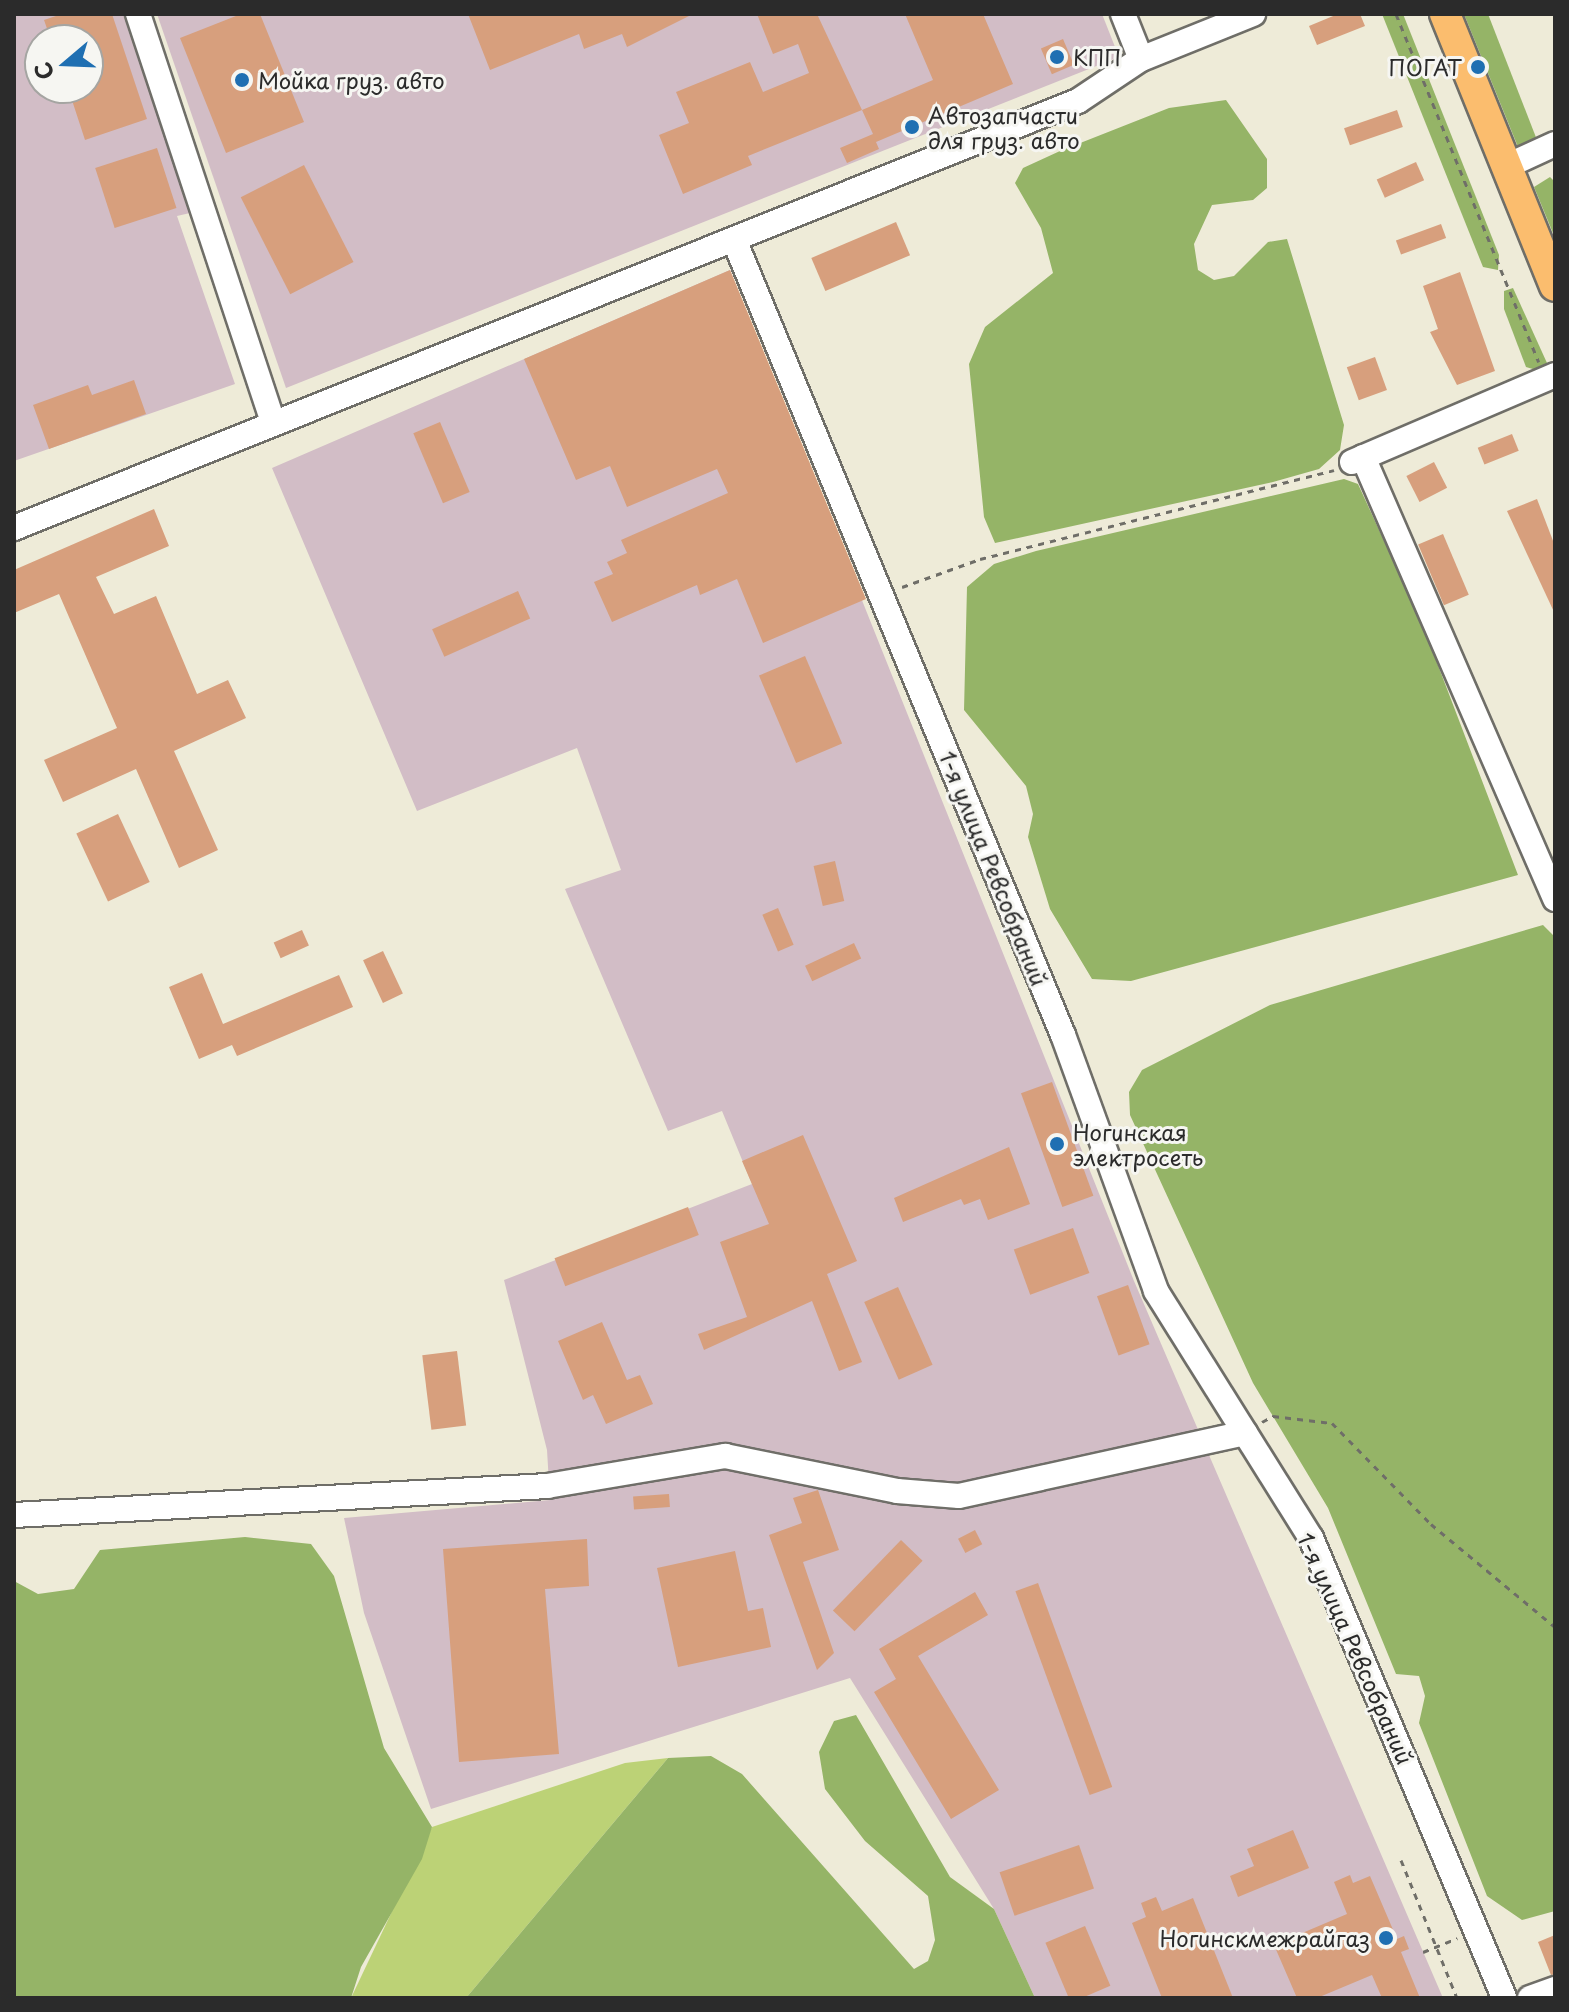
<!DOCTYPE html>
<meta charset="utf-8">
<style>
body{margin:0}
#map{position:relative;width:1569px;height:2012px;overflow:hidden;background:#eeebd8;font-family:"Playpen Sans",sans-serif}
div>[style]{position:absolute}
.industrial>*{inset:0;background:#d2bdc6}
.green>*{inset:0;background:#bcd276}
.forest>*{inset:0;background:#95b467}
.building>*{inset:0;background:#d79f7d;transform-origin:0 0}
.path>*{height:3px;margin-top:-1.5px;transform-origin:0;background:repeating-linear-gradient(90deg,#6f6e68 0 6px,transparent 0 12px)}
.roads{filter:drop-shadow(2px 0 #6f6e68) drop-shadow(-2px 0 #6f6e68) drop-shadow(0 2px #6f6e68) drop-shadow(0 -2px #6f6e68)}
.minor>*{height:24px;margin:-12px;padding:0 12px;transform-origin:12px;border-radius:12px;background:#fff}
.major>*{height:30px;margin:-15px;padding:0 15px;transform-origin:15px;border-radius:15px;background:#fbbd6e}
.dots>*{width:22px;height:22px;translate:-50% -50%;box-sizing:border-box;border:4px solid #f6f6f2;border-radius:50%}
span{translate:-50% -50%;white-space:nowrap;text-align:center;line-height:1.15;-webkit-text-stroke:6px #f6f6f2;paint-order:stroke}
.poi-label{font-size:22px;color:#2b2b2b}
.left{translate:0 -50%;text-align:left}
.right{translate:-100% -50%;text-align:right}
.street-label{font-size:22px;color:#2b2b2b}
.frame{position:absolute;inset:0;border:16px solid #2b2b2b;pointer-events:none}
.north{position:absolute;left:24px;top:24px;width:80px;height:80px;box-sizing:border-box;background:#f6f6f2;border:2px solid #a5a5a2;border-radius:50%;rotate:251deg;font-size:22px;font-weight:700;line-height:32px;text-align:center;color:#2b2b2b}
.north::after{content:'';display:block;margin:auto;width:28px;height:36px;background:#1f6fb2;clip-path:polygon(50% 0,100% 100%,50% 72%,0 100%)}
</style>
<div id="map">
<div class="industrial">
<i style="clip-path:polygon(evenodd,14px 14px,123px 14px,190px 213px,177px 216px,235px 384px,14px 461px,14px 14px,40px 40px,88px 40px,88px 88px,40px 88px,40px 40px)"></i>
<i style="clip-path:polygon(157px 14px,1102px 14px,1119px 57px,286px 388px)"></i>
<i style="clip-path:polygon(730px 270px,1134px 1281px,1443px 1998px,1035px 1998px,994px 1909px,850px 1678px,431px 1809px,364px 1613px,344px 1518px,550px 1500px,547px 1450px,504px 1280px,752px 1184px,722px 1111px,668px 1131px,565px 889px,621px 870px,577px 748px,417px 811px,272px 468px)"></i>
</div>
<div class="green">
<i style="clip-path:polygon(668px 1758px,466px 1998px,351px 1998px,432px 1827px,625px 1763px)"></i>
</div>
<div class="forest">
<i style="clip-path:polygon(1382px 14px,1403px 14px,1499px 255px,1498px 270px,1483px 267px)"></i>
<i style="clip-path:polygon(1464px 14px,1488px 14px,1537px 140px,1527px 150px,1518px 147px)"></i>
<i style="clip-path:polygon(1226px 100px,1267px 159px,1267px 188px,1253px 200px,1212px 205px,1194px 244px,1198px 270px,1214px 280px,1234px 276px,1268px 242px,1287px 239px,1344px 425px,1340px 450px,1319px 469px,1273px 482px,995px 543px,984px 517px,969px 364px,985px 327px,1053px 273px,1041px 228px,1015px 183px,1023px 168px,1060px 151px,1169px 108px)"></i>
<i style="clip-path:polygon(1550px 177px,1555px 182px,1555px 238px,1534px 187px)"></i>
<i style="clip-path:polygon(1513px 288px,1547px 363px,1543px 372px,1526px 367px,1504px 309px,1504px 291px)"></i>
<i style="clip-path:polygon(1344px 479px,1358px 484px,1423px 626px,1518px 875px,1131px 981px,1092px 979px,1050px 909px,1028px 837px,1033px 814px,1026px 786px,964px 710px,967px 587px,994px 564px,1036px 551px)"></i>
<i style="clip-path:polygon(1543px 925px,1555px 937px,1555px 1911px,1522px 1920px,1487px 1896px,1419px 1723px,1425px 1696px,1419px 1676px,1396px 1674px,1328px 1508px,1253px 1383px,1130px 1115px,1129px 1092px,1142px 1070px,1270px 1005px)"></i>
<i style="clip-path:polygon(245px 1537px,311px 1544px,334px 1576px,384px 1748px,432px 1827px,422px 1859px,361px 1967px,351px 1998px,14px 1998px,14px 1581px,38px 1594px,74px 1589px,100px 1550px)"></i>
<i style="clip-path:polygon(856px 1715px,950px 1877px,994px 1909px,1035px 1998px,466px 1998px,668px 1758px,711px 1756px,742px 1774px,914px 1969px,928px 1961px,935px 1940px,928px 1896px,865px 1841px,825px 1789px,819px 1752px,834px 1721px)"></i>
</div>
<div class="building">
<i style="clip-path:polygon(62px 14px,112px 14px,147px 119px,85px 140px,68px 88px,88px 88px,88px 40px,51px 40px,44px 20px)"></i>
<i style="clip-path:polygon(241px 14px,260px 14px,304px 122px,226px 153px,180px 38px)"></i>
<i style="clip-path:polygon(468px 14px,690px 14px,691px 15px,627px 47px,622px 34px,584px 49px,579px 34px,490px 70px)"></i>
<i style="clip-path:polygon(757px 14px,817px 14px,862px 110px,748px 156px,752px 165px,683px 194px,659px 135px,689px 123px,676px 92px,750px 62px,763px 92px,809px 73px,798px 44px,773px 54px)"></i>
<i style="clip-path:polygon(905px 14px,983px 14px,1013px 84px,876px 142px,879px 149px,847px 163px,840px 148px,873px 134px,862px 110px,933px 80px)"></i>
<i style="clip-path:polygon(1338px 14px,1360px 14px,1365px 26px,1317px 45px,1309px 26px)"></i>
<i style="left:1063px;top:39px;width:28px;height:24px;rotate:67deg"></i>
<i style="left:1397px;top:110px;width:18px;height:56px;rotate:71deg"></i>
<i style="left:157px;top:148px;width:63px;height:65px;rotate:72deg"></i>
<i style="left:1416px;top:162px;width:20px;height:43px;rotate:66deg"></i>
<i style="left:304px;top:165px;width:109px;height:71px;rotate:63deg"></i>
<i style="left:896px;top:222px;width:36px;height:92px;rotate:67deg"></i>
<i style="left:1441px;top:224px;width:15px;height:48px;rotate:70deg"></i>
<i style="clip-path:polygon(730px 270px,866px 599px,763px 643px,737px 579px,700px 595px,697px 585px,612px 622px,594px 582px,613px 574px,607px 562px,627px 553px,621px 540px,728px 493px,717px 469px,627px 507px,610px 466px,576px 480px,524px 359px)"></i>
<i style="clip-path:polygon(1460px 272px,1495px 371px,1457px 385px,1430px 332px,1438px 329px,1423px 286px)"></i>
<i style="left:1375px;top:357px;width:35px;height:30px;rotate:70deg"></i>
<i style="clip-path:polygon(134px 380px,146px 414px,49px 449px,33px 405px,88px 385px,92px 395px)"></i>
<i style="left:440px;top:422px;width:76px;height:29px;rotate:67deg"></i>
<i style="left:1512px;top:434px;width:18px;height:37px;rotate:68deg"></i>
<i style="left:1434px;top:462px;width:29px;height:31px;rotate:63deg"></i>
<i style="clip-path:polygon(1537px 499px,1555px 546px,1554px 612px,1507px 511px)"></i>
<i style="clip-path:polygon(154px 509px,169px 546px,96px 577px,114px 614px,156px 596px,197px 694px,228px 680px,246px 718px,174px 751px,218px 850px,179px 868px,136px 769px,63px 802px,44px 760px,117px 728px,59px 594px,14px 613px,14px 570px)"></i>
<i style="left:1443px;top:534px;width:66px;height:27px;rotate:67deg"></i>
<i style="left:518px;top:591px;width:30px;height:94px;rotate:66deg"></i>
<i style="left:805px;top:656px;width:95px;height:50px;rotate:67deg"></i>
<i style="left:118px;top:814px;width:75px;height:46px;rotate:65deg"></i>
<i style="left:835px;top:861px;width:41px;height:22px;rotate:77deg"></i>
<i style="left:778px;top:908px;width:40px;height:17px;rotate:67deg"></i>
<i style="left:302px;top:930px;width:17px;height:31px;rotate:66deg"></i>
<i style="left:854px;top:943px;width:17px;height:54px;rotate:65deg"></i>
<i style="left:383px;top:951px;width:47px;height:22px;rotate:65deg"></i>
<i style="clip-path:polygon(202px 973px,223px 1024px,339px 975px,353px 1007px,237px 1056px,232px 1045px,199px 1059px,169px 987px)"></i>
<i style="left:1052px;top:1082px;width:121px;height:33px;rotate:70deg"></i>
<i style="clip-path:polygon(803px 1135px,857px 1261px,827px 1274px,862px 1362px,839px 1371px,812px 1301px,704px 1350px,698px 1334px,747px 1317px,720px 1242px,769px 1224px,742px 1161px)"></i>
<i style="clip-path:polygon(1009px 1147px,1030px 1204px,988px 1220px,980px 1199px,964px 1205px,961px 1199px,903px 1222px,894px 1198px)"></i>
<i style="left:688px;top:1207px;width:30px;height:143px;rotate:69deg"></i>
<i style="left:1073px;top:1228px;width:48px;height:63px;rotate:70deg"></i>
<i style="left:1128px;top:1285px;width:63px;height:33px;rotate:70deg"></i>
<i style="left:898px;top:1287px;width:85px;height:37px;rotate:66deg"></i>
<i style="clip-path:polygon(602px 1322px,627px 1380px,640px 1375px,653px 1404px,606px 1424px,593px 1395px,583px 1400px,558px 1341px)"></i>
<i style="left:457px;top:1351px;width:75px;height:35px;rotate:83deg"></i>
<i style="clip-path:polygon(818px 1490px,839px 1550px,803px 1562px,834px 1653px,817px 1670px,769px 1535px,802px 1523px,793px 1498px)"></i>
<i style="left:669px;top:1494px;width:13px;height:36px;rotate:86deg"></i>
<i style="left:975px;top:1530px;width:16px;height:19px;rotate:63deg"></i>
<i style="clip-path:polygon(587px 1539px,589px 1586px,545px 1589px,559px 1754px,459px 1762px,443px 1549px)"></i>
<i style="left:901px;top:1540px;width:30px;height:98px;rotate:44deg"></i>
<i style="clip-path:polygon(735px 1551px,748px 1611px,763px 1608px,771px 1647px,678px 1667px,657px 1568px)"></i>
<i style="left:1038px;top:1583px;width:217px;height:24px;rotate:70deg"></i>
<i style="clip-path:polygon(975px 1592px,988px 1615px,918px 1656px,999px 1790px,951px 1819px,874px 1692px,896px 1679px,879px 1649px)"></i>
<i style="clip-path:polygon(1293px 1830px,1309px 1868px,1238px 1897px,1230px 1876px,1254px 1866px,1247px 1849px)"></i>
<i style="left:1079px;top:1845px;width:46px;height:84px;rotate:71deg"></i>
<i style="clip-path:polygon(1350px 1875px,1353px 1883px,1370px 1876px,1397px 1939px,1404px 1936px,1409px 1949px,1401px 1952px,1420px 1998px,1382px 1998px,1372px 1975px,1317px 1998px,1297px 1998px,1274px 1945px,1347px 1914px,1334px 1882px)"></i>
<i style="clip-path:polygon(1156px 1897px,1162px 1911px,1193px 1898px,1233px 1998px,1162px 1998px,1132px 1923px,1146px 1917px,1141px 1903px)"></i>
<i style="left:1085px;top:1926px;width:65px;height:43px;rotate:67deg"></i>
<i style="clip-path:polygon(1555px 1935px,1555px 1974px,1551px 1975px,1538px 1942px)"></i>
</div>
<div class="path">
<i style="left:1396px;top:14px;width:376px;rotate:67.7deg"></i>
<i style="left:902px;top:587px;width:83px;rotate:-19.7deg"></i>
<i style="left:980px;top:559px;width:365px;rotate:-14.1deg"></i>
<i style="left:1262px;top:1422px;width:13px;rotate:-29deg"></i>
<i style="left:1273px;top:1416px;width:59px;rotate:6.8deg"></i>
<i style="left:1332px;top:1423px;width:141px;rotate:45.6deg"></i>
<i style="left:1431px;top:1524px;width:161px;rotate:39.7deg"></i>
<i style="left:1401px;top:1860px;width:149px;rotate:67.9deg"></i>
<i style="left:1423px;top:1952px;width:37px;rotate:-22deg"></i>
</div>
<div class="roads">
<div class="minor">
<i style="left:138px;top:14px;width:428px;rotate:71.7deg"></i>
<i style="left:1123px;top:14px;width:48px;rotate:68.2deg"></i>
<i style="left:1507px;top:166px;width:53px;rotate:-24.6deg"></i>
<i style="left:735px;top:242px;width:858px;rotate:67.53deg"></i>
<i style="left:1063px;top:1035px;width:272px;rotate:70deg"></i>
<i style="left:1156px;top:1291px;width:292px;rotate:57.9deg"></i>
<i style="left:1311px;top:1538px;width:499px;rotate:67.2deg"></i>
<i style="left:1363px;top:457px;width:482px;rotate:66.5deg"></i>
<i style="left:1352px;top:462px;width:221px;rotate:-23.2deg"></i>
<i style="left:14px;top:528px;width:1146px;rotate:-21.87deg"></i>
<i style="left:1078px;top:101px;width:76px;rotate:-33.7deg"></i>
<i style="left:1141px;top:59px;width:121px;rotate:-21.9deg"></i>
<i style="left:14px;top:1515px;width:534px;rotate:-3.11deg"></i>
<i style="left:547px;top:1486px;width:181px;rotate:-9.6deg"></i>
<i style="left:725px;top:1456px;width:176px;rotate:11.5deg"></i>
<i style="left:897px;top:1491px;width:62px;rotate:4.6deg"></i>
<i style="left:959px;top:1496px;width:293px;rotate:-12.4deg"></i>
<i style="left:1530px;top:1998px;width:27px;rotate:-20deg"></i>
</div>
<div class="major">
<i style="left:1445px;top:14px;width:293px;rotate:68deg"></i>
</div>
</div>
<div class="dots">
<i style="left:1057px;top:57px;background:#1f6fb2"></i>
<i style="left:1478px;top:67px;background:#1f6fb2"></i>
<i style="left:242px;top:80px;background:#1f6fb2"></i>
<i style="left:912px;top:127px;background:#1f6fb2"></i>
<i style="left:1057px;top:1144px;background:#1f6fb2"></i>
<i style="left:1386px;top:1938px;background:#1f6fb2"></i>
</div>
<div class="poi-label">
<span class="left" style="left:1073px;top:57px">КПП</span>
<span class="right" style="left:1462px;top:67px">ПОГАТ</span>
<span class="left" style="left:258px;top:80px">Мойка груз. авто</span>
<span class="left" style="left:928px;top:127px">Автозапчасти<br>для груз. авто</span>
<span class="left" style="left:1073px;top:1144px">Ногинская<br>электросеть</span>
<span class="right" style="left:1370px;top:1938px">Ногинскмежрайгаз</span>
</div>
<div class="street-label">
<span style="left:994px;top:868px;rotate:68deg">1-я улица Ревсобраний</span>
<span style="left:1356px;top:1648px;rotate:66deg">1-я улица Ревсобраний</span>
</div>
<div class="frame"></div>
<div class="north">С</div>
</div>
